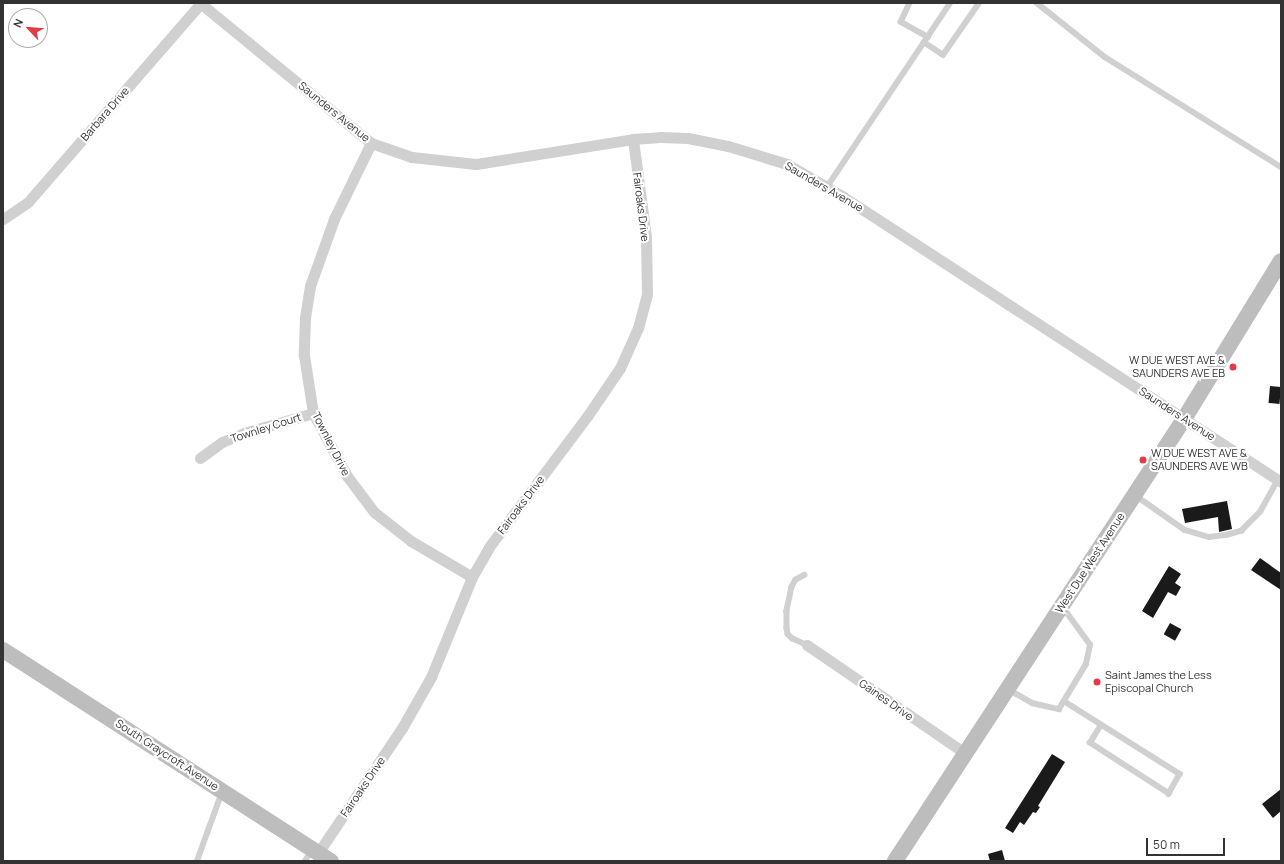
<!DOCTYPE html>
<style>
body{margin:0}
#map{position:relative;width:1284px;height:864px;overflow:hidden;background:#fff;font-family:Manrope,sans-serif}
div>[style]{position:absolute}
.building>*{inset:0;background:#1a1a1a;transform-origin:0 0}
.lane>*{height:5.5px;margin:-2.75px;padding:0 2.75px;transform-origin:2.75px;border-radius:2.75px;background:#d0d0d0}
.street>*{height:11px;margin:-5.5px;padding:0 5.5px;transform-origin:5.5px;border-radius:5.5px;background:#d0d0d0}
.secondary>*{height:16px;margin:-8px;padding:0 8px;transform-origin:8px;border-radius:8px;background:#bdbdbd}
.dots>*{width:11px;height:11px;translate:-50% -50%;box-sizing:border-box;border:2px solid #fff;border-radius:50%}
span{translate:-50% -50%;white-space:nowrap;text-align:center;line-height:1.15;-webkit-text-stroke:4px #fff;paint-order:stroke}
.street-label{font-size:11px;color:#333}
.poi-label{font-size:11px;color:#333}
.right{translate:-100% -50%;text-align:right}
.left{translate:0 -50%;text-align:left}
.frame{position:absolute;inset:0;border:4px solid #333;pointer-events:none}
.north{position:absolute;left:8px;top:8px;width:40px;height:40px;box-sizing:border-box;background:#fff;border:1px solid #adadad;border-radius:50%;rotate:296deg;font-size:11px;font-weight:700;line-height:16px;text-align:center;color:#333}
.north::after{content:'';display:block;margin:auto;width:14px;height:18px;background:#e63946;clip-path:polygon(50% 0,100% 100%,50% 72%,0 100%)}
.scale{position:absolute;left:1146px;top:838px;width:79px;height:18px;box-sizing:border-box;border:2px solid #333;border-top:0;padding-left:5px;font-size:12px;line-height:14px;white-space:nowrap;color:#333;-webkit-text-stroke:3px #fff;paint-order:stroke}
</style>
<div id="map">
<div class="building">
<i style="left:1270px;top:386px;width:11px;height:17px;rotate:5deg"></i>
<i style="clip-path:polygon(1227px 501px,1232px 529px,1219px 532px,1218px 517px,1185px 523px,1182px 509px)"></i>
<i style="clip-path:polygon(1260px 558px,1281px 573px,1281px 590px,1251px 570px)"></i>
<i style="clip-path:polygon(1169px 566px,1181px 574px,1175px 583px,1181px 587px,1176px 596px,1168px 592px,1153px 618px,1142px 611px)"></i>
<i style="left:1170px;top:623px;width:13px;height:13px;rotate:29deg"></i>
<i style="clip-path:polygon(1052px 754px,1065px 762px,1038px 806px,1040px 807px,1036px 813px,1033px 812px,1024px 825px,1020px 822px,1013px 833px,1005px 828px)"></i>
<i style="clip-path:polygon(1281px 789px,1281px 811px,1273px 818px,1262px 804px)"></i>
<i style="clip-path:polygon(1002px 850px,1005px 861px,990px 861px,988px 854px)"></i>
</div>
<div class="lane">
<i style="left:910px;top:3px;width:21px;rotate:115deg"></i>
<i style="left:901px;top:22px;width:31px;rotate:29deg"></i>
<i style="left:1037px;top:3px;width:87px;rotate:38.5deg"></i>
<i style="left:1105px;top:57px;width:208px;rotate:32deg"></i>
<i style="left:924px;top:42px;width:23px;rotate:34deg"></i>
<i style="left:943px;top:55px;width:63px;rotate:-55.3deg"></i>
<i style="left:827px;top:187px;width:221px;rotate:-56.2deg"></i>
<i style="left:1135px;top:495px;width:61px;rotate:35deg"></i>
<i style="left:1185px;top:530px;width:25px;rotate:16deg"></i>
<i style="left:1209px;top:537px;width:17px;rotate:-7deg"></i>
<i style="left:1226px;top:535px;width:16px;rotate:-15deg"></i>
<i style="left:1241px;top:531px;width:27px;rotate:-45deg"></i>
<i style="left:1260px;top:512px;width:37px;rotate:-61deg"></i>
<i style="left:805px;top:575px;width:10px;rotate:151deg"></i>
<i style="left:796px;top:580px;width:8px;rotate:120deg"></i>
<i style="left:792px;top:587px;width:25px;rotate:102deg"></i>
<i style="left:787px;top:611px;width:17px;rotate:90deg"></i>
<i style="left:787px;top:628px;width:6px;rotate:81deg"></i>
<i style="left:788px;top:634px;width:6px;rotate:45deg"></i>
<i style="left:792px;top:638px;width:17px;rotate:25deg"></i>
<i style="left:1008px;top:689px;width:28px;rotate:30deg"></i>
<i style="left:1032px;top:703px;width:28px;rotate:13deg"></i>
<i style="left:1059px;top:709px;width:52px;rotate:-59deg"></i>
<i style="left:1086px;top:664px;width:19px;rotate:-78deg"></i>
<i style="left:1090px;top:645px;width:46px;rotate:-126.1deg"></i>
<i style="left:1064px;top:701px;width:137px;rotate:32.2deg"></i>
<i style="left:1180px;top:774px;width:23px;rotate:119deg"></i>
<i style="left:1169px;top:794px;width:94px;rotate:-147.2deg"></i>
<i style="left:1090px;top:743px;width:21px;rotate:-59deg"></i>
<i style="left:197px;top:861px;width:73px;rotate:-70.1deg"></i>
<i style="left:305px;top:861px;width:13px;rotate:-58deg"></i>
</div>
<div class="street">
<i style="left:200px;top:3px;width:221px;rotate:39.3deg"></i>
<i style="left:371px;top:143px;width:43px;rotate:18.9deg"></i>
<i style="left:412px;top:157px;width:64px;rotate:6.2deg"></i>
<i style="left:476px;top:164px;width:159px;rotate:-9deg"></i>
<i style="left:633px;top:139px;width:27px;rotate:-4deg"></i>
<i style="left:660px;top:137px;width:28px;rotate:2deg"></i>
<i style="left:688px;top:138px;width:41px;rotate:11.3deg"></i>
<i style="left:728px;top:146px;width:62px;rotate:17deg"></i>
<i style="left:787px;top:164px;width:64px;rotate:30.2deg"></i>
<i style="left:842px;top:196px;width:524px;rotate:33.08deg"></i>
<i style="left:371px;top:143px;width:85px;rotate:116deg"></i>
<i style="left:334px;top:219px;width:71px;rotate:109.7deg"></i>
<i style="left:310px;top:286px;width:31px;rotate:99deg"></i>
<i style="left:305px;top:317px;width:38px;rotate:92deg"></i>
<i style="left:304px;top:355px;width:59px;rotate:81.2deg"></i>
<i style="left:313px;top:413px;width:72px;rotate:61.6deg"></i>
<i style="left:347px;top:476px;width:45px;rotate:53.1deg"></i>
<i style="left:374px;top:512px;width:47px;rotate:38.1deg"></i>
<i style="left:411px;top:541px;width:71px;rotate:30.5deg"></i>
<i style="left:3px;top:219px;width:30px;rotate:-34deg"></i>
<i style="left:28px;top:202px;width:264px;rotate:-49deg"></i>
<i style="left:200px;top:458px;width:27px;rotate:-36deg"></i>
<i style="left:222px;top:442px;width:24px;rotate:-22deg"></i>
<i style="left:244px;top:433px;width:72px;rotate:-16.2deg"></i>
<i style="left:807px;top:645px;width:193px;rotate:34.4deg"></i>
<i style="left:318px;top:853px;width:151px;rotate:-56.1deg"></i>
<i style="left:402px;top:728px;width:59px;rotate:-60.4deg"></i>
<i style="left:431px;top:677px;width:108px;rotate:-67.7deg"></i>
<i style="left:472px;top:577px;width:34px;rotate:-60deg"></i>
<i style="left:489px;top:547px;width:165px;rotate:-53.1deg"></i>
<i style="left:588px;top:415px;width:57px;rotate:-55.8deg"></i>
<i style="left:620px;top:368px;width:44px;rotate:-65.8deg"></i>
<i style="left:638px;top:328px;width:35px;rotate:-75deg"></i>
<i style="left:647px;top:294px;width:57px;rotate:-91deg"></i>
<i style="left:646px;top:237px;width:99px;rotate:-97.6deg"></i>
</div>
<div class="secondary">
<i style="left:3px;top:650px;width:390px;rotate:32.8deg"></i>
<i style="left:895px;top:861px;width:528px;rotate:-56.82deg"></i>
<i style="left:1184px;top:419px;width:185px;rotate:-58.5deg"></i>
</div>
<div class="dots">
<i style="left:1233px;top:367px;background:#e63946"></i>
<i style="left:1143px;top:460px;background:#e63946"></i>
<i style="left:1097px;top:682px;background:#e63946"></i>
</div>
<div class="street-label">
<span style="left:334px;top:112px;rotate:39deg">Saunders Avenue</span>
<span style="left:105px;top:114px;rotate:-49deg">Barbara Drive</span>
<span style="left:824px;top:187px;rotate:30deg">Saunders Avenue</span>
<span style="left:641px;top:207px;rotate:83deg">Fairoaks Drive</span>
<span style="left:1177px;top:414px;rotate:33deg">Saunders Avenue</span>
<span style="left:266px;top:428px;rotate:-18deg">Townley Court</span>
<span style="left:331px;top:444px;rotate:63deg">Townley Drive</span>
<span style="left:521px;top:505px;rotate:-53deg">Fairoaks Drive</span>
<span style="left:1090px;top:563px;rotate:-57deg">West Due West Avenue</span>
<span style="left:886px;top:700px;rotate:35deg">Gaines Drive</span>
<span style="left:167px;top:755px;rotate:33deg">South Graycroft Avenue</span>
<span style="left:363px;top:787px;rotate:-56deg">Fairoaks Drive</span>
</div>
<div class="poi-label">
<span class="right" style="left:1225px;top:367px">W DUE WEST AVE &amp;<br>SAUNDERS AVE EB</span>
<span class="left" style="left:1151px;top:460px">W DUE WEST AVE &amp;<br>SAUNDERS AVE WB</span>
<span class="left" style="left:1105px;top:682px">Saint James the Less<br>Episcopal Church</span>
</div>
<div class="frame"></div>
<div class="north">N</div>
<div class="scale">50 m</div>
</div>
